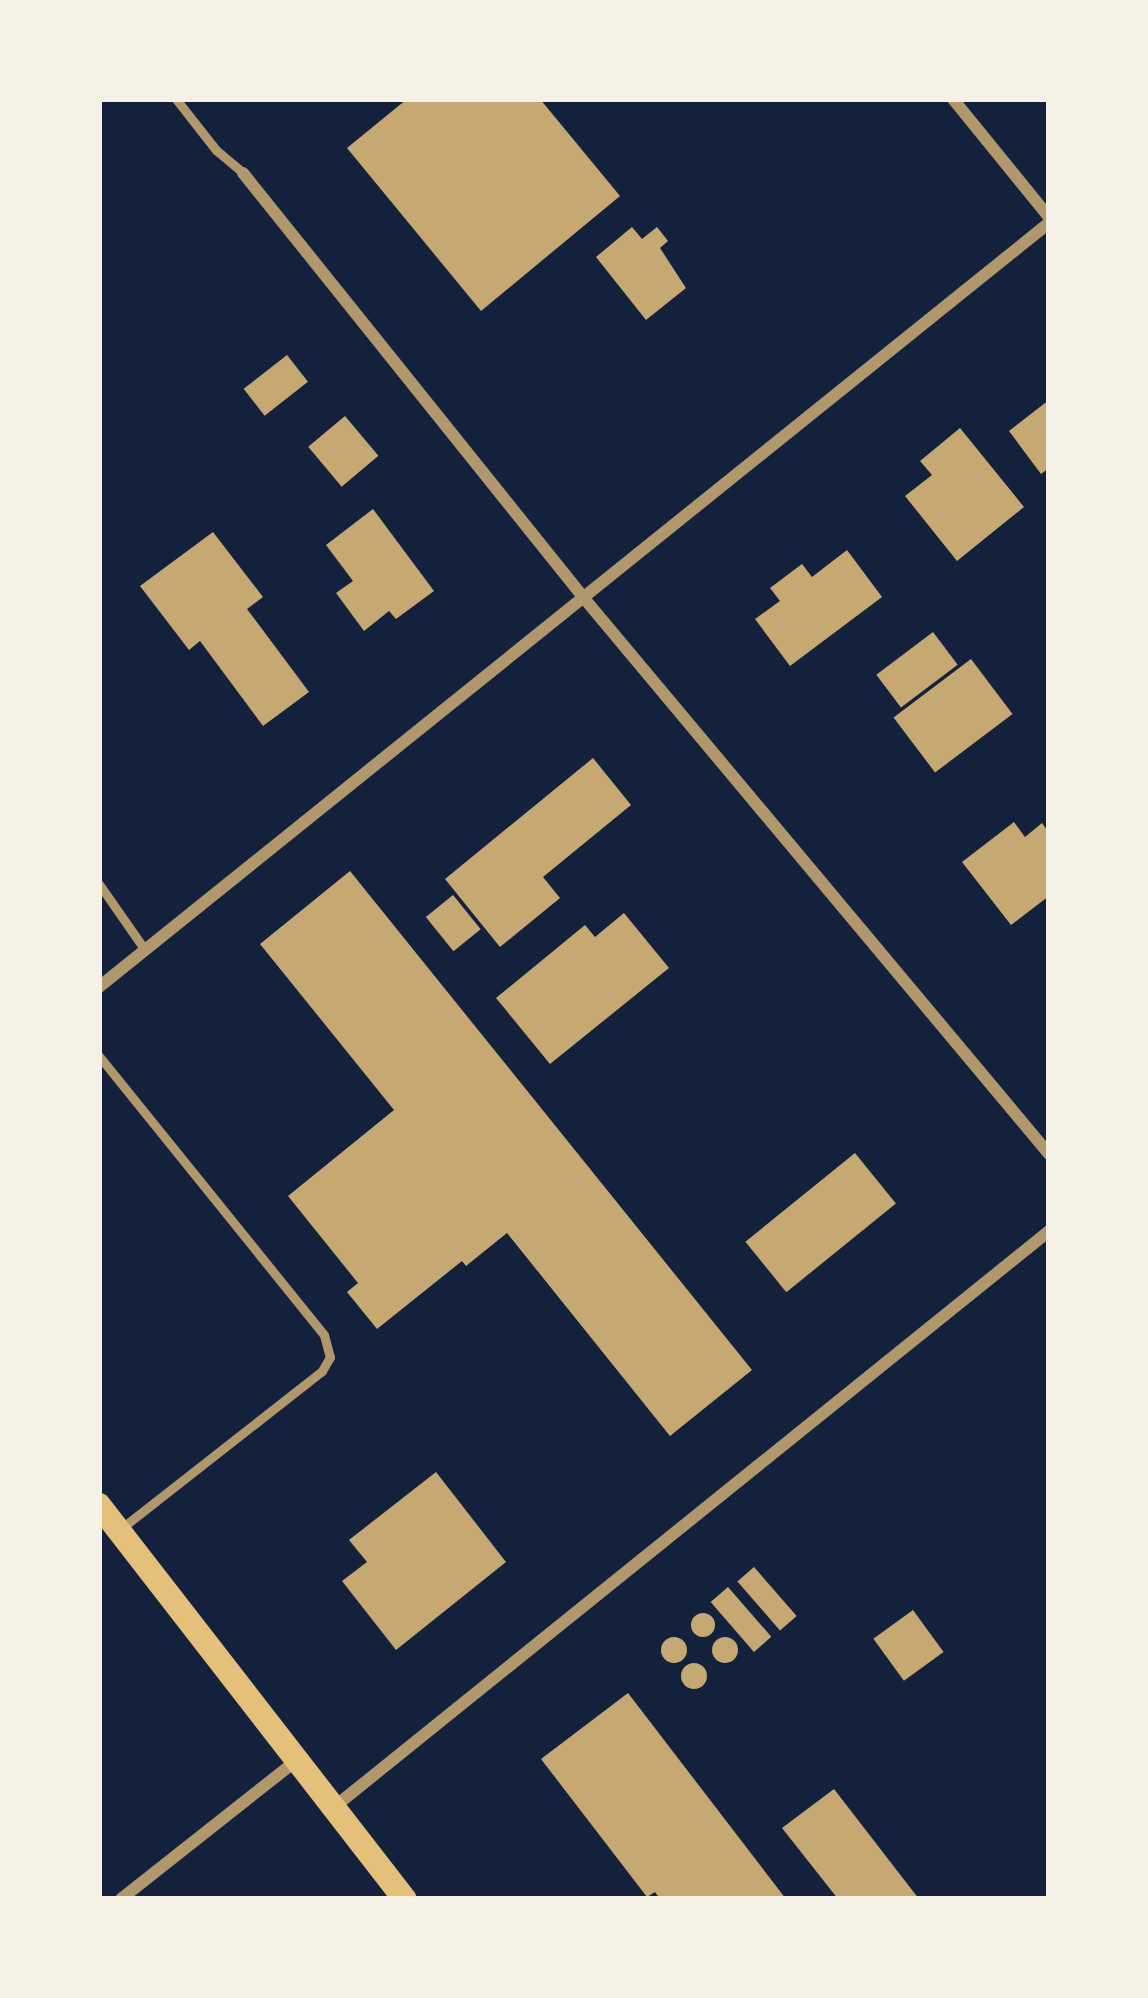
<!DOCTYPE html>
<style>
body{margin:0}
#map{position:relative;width:1148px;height:1998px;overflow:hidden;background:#14213d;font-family:Ubuntu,sans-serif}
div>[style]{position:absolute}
.building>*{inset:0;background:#c6a872;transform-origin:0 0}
.round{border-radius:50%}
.service>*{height:9px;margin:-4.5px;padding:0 4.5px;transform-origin:4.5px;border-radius:4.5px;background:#b1986c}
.minor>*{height:12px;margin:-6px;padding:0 6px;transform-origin:6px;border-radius:6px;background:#b1986c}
.secondary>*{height:24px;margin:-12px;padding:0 12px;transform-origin:12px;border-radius:12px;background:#e5c07b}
span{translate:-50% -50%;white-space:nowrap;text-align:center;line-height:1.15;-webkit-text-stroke:10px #f6f1e7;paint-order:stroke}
.frame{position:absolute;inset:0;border:102px solid #f6f1e7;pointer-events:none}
</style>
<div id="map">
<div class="building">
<i style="clip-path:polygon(407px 99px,540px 99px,620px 196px,481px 311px,347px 148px)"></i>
<i style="clip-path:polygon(632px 227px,642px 239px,657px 227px,668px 241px,660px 248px,686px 288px,646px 320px,596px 257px)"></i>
<i style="left:287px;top:355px;width:34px;height:55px;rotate:52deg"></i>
<i style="clip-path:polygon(1049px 400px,1049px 468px,1041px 474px,1009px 431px)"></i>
<i style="left:345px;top:416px;width:52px;height:48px;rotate:50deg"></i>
<i style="clip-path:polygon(960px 428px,1024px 507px,957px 561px,905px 496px,932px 475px,920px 461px)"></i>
<i style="clip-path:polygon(373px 509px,434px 591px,396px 619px,389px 611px,364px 631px,336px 593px,353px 581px,326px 545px)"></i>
<i style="clip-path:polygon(213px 532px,263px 597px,247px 609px,309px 692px,263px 726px,200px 641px,189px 650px,140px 586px)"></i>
<i style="clip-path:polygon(847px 550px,882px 597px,790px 666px,755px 619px,780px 601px,770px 588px,802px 564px,812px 577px)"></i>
<i style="left:933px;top:632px;width:41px;height:71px;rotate:53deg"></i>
<i style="left:971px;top:659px;width:69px;height:97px;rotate:53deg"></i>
<i style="clip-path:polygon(593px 758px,631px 805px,543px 877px,560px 898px,500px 947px,445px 879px)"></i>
<i style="clip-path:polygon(1014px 822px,1025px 837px,1042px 823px,1049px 833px,1049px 896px,1011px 925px,962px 862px)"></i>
<i style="clip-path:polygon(350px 871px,752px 1370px,670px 1436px,507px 1233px,466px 1266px,462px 1261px,377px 1329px,347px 1292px,358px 1283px,288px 1196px,394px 1110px,260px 944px)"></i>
<i style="left:453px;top:895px;width:44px;height:35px;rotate:51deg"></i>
<i style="clip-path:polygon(624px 913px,669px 968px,550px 1064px,496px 998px,585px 925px,595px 937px)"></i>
<i style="left:855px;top:1153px;width:65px;height:141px;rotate:51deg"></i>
<i style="clip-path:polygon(436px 1472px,506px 1562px,396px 1650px,342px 1581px,367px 1562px,349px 1540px)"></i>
<i style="left:754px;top:1567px;width:65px;height:22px;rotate:49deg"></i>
<i style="left:728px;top:1587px;width:66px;height:23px;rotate:49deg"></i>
<i style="left:913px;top:1610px;width:52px;height:49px;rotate:54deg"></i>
<i class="round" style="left:691px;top:1613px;width:24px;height:24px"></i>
<i class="round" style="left:712px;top:1637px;width:26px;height:26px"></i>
<i class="round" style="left:661px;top:1637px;width:26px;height:26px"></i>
<i class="round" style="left:681px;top:1663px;width:26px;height:26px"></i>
<i style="clip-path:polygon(628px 1693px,786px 1899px,660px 1899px,655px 1892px,647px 1897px,541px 1759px)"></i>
<i style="clip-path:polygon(834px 1789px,919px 1899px,838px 1899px,782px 1828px)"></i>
</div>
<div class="service">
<i style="left:176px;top:99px;width:65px;rotate:51.9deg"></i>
<i style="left:216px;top:150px;width:35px;rotate:40deg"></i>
<i style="left:99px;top:884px;width:80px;rotate:55.1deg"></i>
<i style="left:99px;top:1056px;width:358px;rotate:51.1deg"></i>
<i style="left:324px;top:1335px;width:23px;rotate:75deg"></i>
<i style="left:330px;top:1357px;width:16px;rotate:120deg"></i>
<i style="left:322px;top:1371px;width:253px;rotate:141.9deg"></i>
</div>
<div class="minor">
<i style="left:953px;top:99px;width:152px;rotate:50.9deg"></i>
<i style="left:243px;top:173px;width:543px;rotate:51.27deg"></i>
<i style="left:583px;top:597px;width:726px;rotate:50.08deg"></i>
<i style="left:99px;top:987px;width:1219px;rotate:-38.81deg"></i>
<i style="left:333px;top:1808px;width:920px;rotate:-38.86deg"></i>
<i style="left:121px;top:1899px;width:224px;rotate:-38.3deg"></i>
</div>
<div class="secondary">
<i style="left:99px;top:1505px;width:499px;rotate:52.2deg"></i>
</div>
<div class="frame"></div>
</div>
